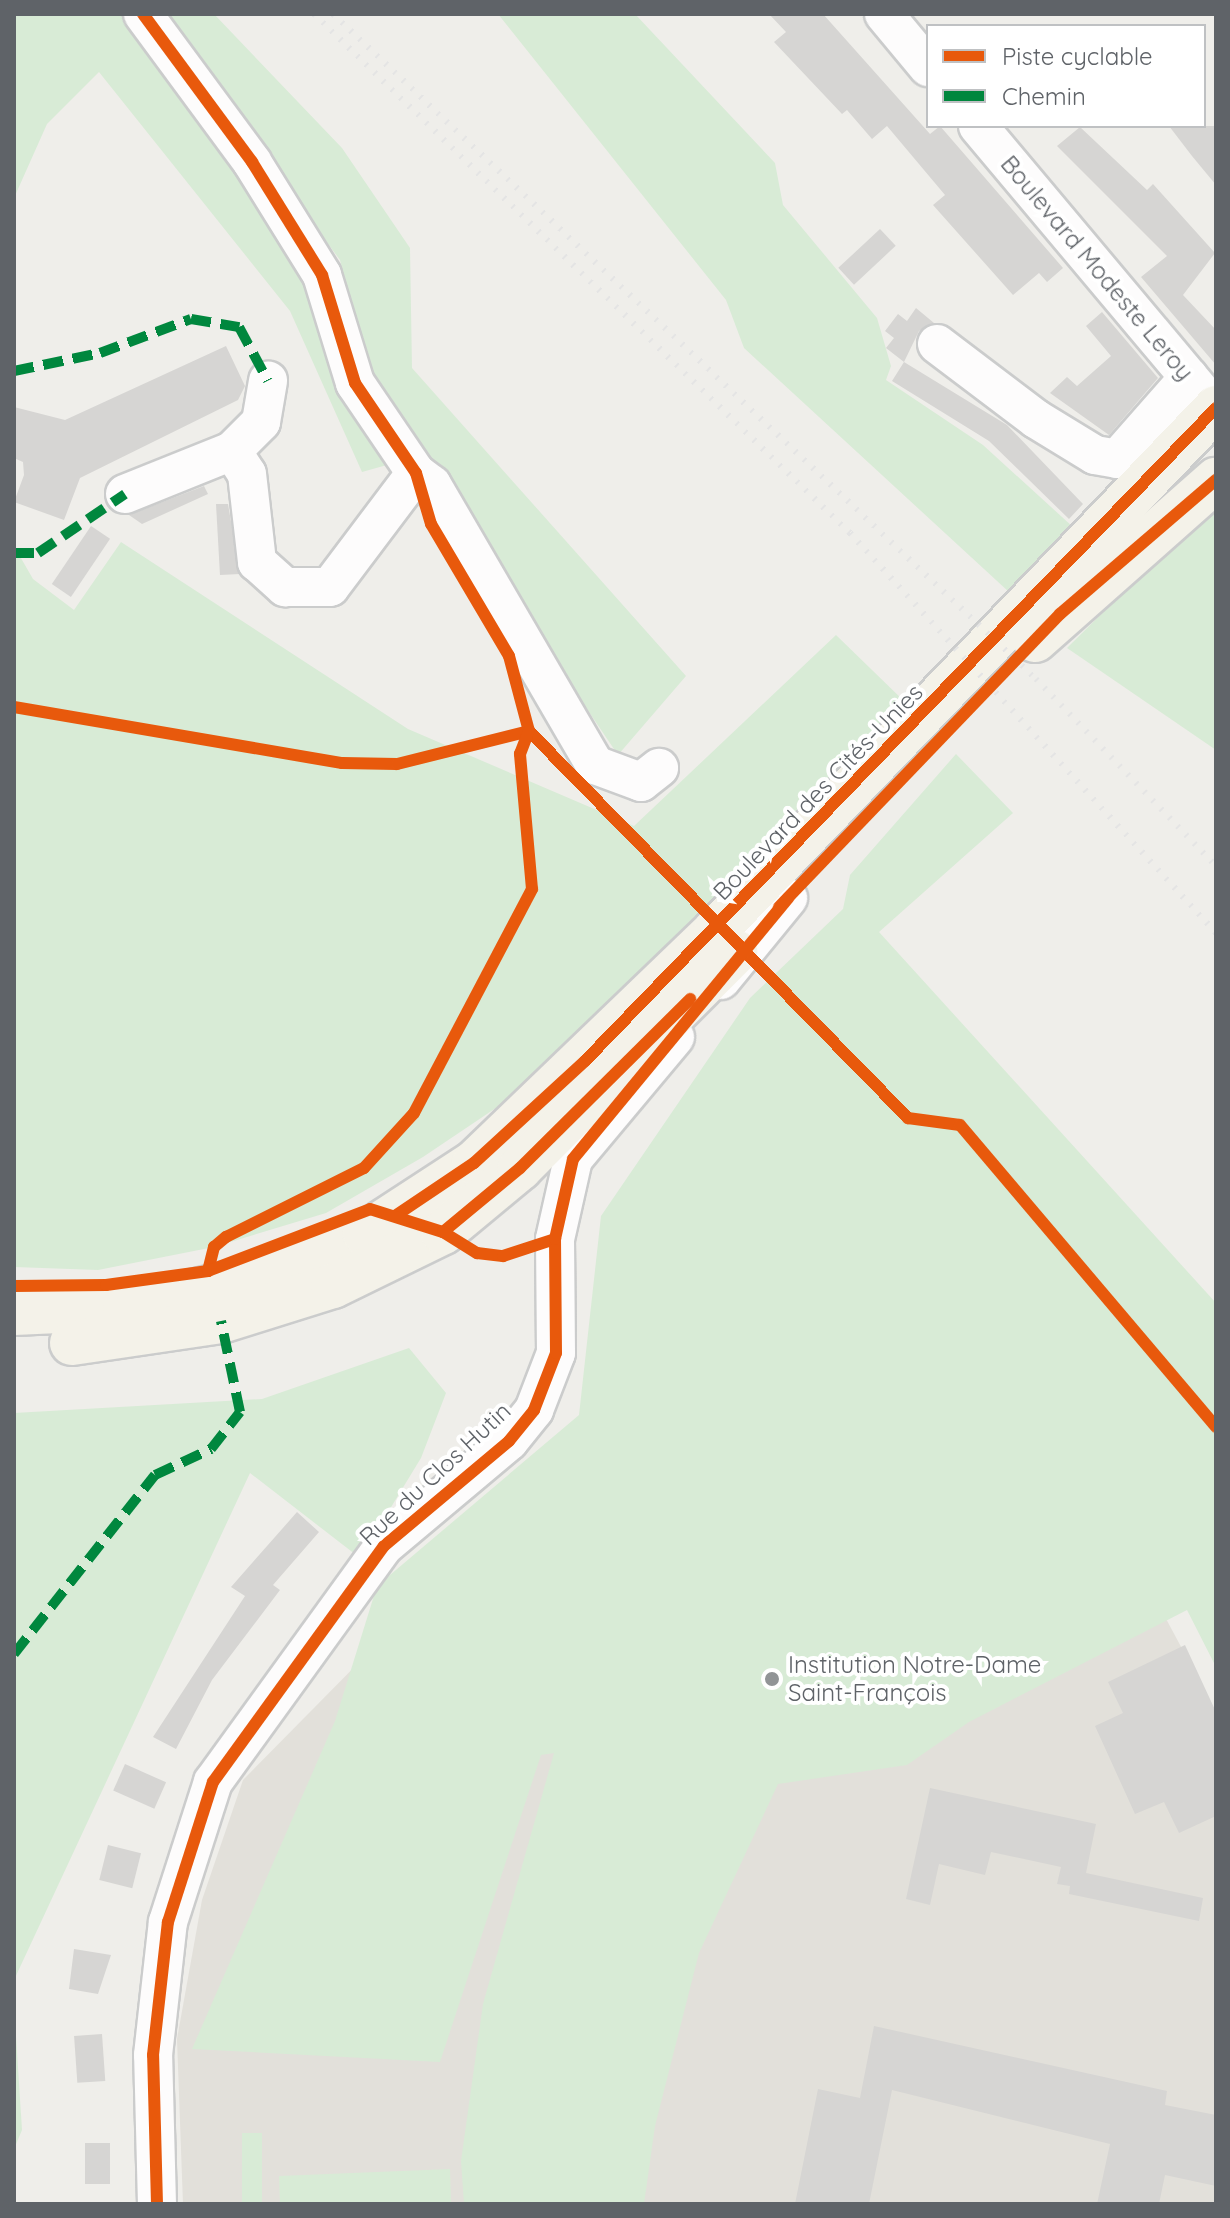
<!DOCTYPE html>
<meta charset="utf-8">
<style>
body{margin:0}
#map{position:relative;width:1230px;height:2218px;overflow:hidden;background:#efeeea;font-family:Quicksand,sans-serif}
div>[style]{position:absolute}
.education>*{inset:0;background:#e2e0da}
.green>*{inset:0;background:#d8ebd6;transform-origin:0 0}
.building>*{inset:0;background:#d6d5d3;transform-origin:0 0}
.roads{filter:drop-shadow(2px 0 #cbcccc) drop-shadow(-2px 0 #cbcccc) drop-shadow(0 2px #cbcccc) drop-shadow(0 -2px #cbcccc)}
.minor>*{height:38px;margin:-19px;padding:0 19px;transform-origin:19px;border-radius:19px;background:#fdfcfc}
.major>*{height:44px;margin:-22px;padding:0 22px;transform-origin:22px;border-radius:22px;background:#f4f2e9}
.rail>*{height:6px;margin-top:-3px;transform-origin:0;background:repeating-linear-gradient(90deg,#e4e4e4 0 2px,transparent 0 12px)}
.quiet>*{height:10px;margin-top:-5px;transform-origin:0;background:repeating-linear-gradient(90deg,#00873e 0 20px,transparent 0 30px)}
.cycleway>*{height:12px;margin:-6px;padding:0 6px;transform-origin:6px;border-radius:6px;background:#e8590c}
.dots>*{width:22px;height:22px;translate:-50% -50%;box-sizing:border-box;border:4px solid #fff;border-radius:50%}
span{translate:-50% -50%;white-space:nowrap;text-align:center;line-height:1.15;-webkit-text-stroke:8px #fff;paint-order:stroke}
.street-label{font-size:24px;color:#5f6368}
.poi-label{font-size:24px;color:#5f6368}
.left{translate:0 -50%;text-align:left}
.frame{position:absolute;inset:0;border:16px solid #5f6368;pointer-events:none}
.legend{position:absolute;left:926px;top:24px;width:280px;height:104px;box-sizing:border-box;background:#fff;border:2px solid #bfc1c3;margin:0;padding:10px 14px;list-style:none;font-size:24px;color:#5f6368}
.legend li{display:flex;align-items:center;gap:16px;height:40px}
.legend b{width:40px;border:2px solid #bfc1c3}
</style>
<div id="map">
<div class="education">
<i style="clip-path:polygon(453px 1567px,1157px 1602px,1216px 1712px,1216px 2204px,183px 2204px,177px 2039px,202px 1900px,243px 1780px)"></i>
</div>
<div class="green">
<i style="clip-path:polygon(14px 14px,126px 14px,314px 282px,394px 463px,362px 472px,290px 311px,99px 72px,47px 124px,14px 198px)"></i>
<i style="clip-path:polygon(158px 14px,214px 14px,342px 148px,410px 248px,412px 368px,686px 676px,618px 755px,371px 389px,340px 260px)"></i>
<i style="clip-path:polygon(498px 14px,635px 14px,775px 163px,783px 205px,877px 318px,891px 366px,886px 380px,983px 445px,1073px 527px,1009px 592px,744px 348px,726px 300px)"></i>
<i style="clip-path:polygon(1216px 500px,1216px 750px,1067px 648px)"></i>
<i style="clip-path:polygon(121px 542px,408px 729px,634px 826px,836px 635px,906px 703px,551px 1071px,423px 1157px,326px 1213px,214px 1247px,98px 1270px,14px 1267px,14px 546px,33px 579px,74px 610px)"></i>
<i style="clip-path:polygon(956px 754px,1013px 813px,879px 932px,1216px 1303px,1216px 1667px,1187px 1610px,969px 1722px,907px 1765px,778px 1784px,699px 1953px,655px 2126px,644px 2204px,464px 2204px,461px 2161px,483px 2004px,554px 1753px,541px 1755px,440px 2062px,192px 2049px,335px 1721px,377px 1586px,579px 1415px,601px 1216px,750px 998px,843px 909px,850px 875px)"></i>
<i style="clip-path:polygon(409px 1348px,446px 1393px,421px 1458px,360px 1558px,250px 1473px,14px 1980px,14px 1413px,262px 1399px)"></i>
<i style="clip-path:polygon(14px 2005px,22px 2130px,14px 2149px)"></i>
<i style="left:242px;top:2133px;width:20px;height:71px"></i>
<i style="clip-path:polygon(450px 2169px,451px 2204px,280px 2204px,279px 2176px)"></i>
</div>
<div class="building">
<i style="clip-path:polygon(769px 14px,823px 14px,930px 134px,940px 126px,1063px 268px,1047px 282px,1039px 273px,1013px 295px,933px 205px,945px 195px,887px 126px,872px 139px,847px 110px,842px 114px,774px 42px,786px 32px)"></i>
<i style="clip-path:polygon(1169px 126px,1216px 126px,1216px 185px,1192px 156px)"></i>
<i style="clip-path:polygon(1080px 127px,1147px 190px,1153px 184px,1215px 253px,1183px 295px,1216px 330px,1216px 365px,1141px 277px,1167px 256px,1057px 146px)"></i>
<i style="left:880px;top:229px;width:23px;height:57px;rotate:47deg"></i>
<i style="clip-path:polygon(916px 308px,934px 323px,919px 331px,904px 362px,886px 348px,894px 338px,885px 331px,898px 314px,907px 321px)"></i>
<i style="clip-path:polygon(1102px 312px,1158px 378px,1109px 435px,1050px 393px,1067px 377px,1077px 386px,1111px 356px,1086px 326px)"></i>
<i style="clip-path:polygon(226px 346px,245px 386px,238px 400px,80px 478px,64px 520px,14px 502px,24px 475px,23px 462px,14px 458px,14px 407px,65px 420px)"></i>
<i style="clip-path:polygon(904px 362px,1007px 425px,1083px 504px,1069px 519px,989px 441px,892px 381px)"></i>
<i style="clip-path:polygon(204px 486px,208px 494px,142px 524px,129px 515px)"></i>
<i style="clip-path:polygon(216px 504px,228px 504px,240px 574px,220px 575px)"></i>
<i style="left:91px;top:526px;width:23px;height:70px;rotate:34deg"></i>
<i style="clip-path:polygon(297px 1512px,319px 1532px,273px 1585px,280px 1590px,212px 1680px,176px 1749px,153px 1737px,245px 1596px,231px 1587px)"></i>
<i style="clip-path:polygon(1185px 1645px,1216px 1712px,1216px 1816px,1179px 1833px,1164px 1802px,1135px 1814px,1095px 1726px,1123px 1713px,1108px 1682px)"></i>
<i style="left:125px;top:1764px;width:45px;height:29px;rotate:24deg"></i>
<i style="clip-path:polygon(930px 1788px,1096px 1824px,1086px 1873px,1203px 1898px,1199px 1921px,1069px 1894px,1070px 1886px,1057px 1884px,1061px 1867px,991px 1852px,985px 1875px,939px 1864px,930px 1905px,906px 1899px)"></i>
<i style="left:108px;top:1845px;width:34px;height:36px;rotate:14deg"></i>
<i style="clip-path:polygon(74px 1949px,111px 1955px,98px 1994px,69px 1989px)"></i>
<i style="clip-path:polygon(874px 2026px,1167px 2091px,1165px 2105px,1216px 2115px,1216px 2186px,1165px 2175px,1159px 2204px,1097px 2204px,1110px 2144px,892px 2090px,869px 2204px,795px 2204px,818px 2089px,860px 2098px)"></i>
<i style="left:102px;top:2034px;width:47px;height:28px;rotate:86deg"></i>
<i style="left:85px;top:2143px;width:25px;height:41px"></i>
</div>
<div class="roads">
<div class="minor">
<i style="left:143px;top:14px;width:184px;rotate:53.6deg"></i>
<i style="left:252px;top:162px;width:133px;rotate:58.2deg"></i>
<i style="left:322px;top:275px;width:113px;rotate:73deg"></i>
<i style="left:355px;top:383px;width:109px;rotate:55.9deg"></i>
<i style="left:416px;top:473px;width:20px;rotate:37deg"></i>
<i style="left:432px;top:485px;width:324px;rotate:59.8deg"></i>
<i style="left:595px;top:765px;width:49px;rotate:20.3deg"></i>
<i style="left:641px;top:782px;width:23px;rotate:-38deg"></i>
<i style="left:884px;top:14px;width:69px;rotate:50.3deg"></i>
<i style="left:978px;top:126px;width:371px;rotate:50deg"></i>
<i style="left:937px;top:344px;width:124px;rotate:37.1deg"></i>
<i style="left:1036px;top:419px;width:69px;rotate:31.4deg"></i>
<i style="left:1095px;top:455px;width:22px;rotate:10deg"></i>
<i style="left:1117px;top:459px;width:109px;rotate:-48.7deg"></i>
<i style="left:232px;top:451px;width:41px;rotate:-45deg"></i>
<i style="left:261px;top:422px;width:42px;rotate:-80.3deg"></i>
<i style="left:125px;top:494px;width:115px;rotate:-21.9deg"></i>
<i style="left:232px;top:451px;width:27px;rotate:57deg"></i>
<i style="left:247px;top:474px;width:89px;rotate:83.5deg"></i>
<i style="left:257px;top:562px;width:38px;rotate:42deg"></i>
<i style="left:285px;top:587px;width:45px"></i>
<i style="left:330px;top:587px;width:143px;rotate:-53deg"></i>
<i style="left:721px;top:980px;width:106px;rotate:-50.7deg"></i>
<i style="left:157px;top:2204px;width:149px;rotate:-91.5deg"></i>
<i style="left:153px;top:2055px;width:134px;rotate:-83.6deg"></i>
<i style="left:168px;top:1922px;width:147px;rotate:-72.2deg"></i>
<i style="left:213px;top:1782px;width:291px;rotate:-54.1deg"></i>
<i style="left:384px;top:1546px;width:163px;rotate:-40deg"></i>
<i style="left:509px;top:1441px;width:40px;rotate:-51deg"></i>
<i style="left:534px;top:1410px;width:61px;rotate:-68.9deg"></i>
<i style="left:556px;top:1353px;width:114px;rotate:-90.5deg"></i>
<i style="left:555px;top:1239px;width:82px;rotate:-77.3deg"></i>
<i style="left:573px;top:1159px;width:159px;rotate:-50.1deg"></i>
</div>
<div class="major">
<i style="left:1035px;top:640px;width:242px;rotate:-41.5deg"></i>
<i style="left:14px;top:1313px;width:111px;rotate:-2.6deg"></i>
<i style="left:125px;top:1308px;width:169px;rotate:-13.4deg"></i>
<i style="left:289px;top:1269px;width:84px;rotate:-24.7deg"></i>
<i style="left:365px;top:1234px;width:130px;rotate:-33.1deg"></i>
<i style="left:474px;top:1163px;width:336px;rotate:-43.9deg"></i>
<i style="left:716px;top:930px;width:723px;rotate:-46.23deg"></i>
<i style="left:72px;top:1343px;width:151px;rotate:-8.4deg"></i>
<i style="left:221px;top:1321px;width:117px;rotate:-17.4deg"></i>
<i style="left:333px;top:1286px;width:123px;rotate:-26.1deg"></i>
<i style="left:443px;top:1232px;width:100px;rotate:-39.7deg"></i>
<i style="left:520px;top:1168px;width:305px;rotate:-45.1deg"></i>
</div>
</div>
<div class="rail">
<i style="left:314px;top:14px;width:746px;rotate:44.08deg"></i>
<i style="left:850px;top:533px;width:542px;rotate:47.54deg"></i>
<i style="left:333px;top:14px;width:968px;rotate:43.41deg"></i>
<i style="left:1036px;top:679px;width:260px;rotate:46.1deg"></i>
</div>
<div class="quiet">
<i style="left:14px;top:371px;width:88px;rotate:-11.8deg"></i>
<i style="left:100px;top:353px;width:97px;rotate:-20.5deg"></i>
<i style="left:191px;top:319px;width:49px;rotate:9.5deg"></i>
<i style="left:239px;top:327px;width:61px;rotate:61.8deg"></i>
<i style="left:14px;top:553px;width:24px"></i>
<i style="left:38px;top:553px;width:105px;rotate:-34.1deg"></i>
<i style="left:14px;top:1654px;width:228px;rotate:-51.8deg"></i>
<i style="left:155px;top:1475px;width:62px;rotate:-24.9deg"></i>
<i style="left:211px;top:1449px;width:47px;rotate:-51.9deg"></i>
<i style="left:240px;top:1412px;width:93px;rotate:-101.8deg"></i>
</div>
<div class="cycleway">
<i style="left:143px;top:14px;width:184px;rotate:53.6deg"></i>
<i style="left:252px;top:162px;width:133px;rotate:58.2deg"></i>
<i style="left:322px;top:275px;width:113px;rotate:73deg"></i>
<i style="left:355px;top:383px;width:109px;rotate:55.9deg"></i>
<i style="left:416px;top:473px;width:53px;rotate:73.6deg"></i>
<i style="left:431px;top:524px;width:153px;rotate:59.4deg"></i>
<i style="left:509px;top:656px;width:78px;rotate:75.1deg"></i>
<i style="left:529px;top:731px;width:542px;rotate:45.6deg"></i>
<i style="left:908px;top:1118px;width:52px;rotate:7.7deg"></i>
<i style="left:960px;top:1125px;width:396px;rotate:49.7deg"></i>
<i style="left:14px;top:707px;width:333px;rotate:9.7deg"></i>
<i style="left:342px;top:763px;width:55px;rotate:1deg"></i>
<i style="left:397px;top:764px;width:136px;rotate:-14deg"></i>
<i style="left:779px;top:907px;width:406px;rotate:-46.2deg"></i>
<i style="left:1060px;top:614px;width:206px;rotate:-40.7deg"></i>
<i style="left:395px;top:1216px;width:95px;rotate:-33.9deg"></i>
<i style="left:474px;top:1163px;width:151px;rotate:-42.6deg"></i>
<i style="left:585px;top:1061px;width:908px;rotate:-45.98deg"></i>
<i style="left:443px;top:1232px;width:100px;rotate:-39.7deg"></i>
<i style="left:520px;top:1168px;width:240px;rotate:-44.8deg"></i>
<i style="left:208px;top:1271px;width:25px;rotate:-76deg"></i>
<i style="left:214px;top:1247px;width:16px;rotate:-40deg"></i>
<i style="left:226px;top:1237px;width:154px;rotate:-26.6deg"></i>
<i style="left:364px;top:1168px;width:74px;rotate:-47.7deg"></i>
<i style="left:414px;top:1113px;width:253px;rotate:-62.2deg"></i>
<i style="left:532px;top:889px;width:136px;rotate:-95.1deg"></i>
<i style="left:520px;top:754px;width:25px;rotate:-69deg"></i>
<i style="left:14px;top:1286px;width:92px;rotate:-0.6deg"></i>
<i style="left:106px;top:1285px;width:103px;rotate:-7.8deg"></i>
<i style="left:208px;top:1271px;width:173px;rotate:-20.9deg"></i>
<i style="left:370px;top:1209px;width:77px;rotate:17.5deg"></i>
<i style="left:443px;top:1232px;width:40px;rotate:32deg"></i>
<i style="left:477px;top:1253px;width:26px;rotate:7deg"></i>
<i style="left:503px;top:1256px;width:55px;rotate:-18.1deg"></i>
<i style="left:157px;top:2204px;width:149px;rotate:-91.5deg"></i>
<i style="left:153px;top:2055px;width:134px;rotate:-83.6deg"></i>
<i style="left:168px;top:1922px;width:147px;rotate:-72.2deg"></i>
<i style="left:213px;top:1782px;width:291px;rotate:-54.1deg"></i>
<i style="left:384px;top:1546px;width:163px;rotate:-40deg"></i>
<i style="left:509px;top:1441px;width:40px;rotate:-51deg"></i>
<i style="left:534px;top:1410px;width:61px;rotate:-68.9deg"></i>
<i style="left:556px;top:1353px;width:114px;rotate:-90.5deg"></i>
<i style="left:555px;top:1239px;width:82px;rotate:-77.3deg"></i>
<i style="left:573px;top:1159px;width:338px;rotate:-50.5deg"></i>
</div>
<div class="dots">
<i style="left:772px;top:1679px;background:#919496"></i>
</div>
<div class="street-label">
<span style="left:1097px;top:268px;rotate:50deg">Boulevard Modeste Leroy</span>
<span style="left:818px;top:792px;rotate:-46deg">Boulevard des Cités-Unies</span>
<span style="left:435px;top:1474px;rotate:-43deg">Rue du Clos Hutin</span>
</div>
<div class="poi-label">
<span class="left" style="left:788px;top:1679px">Institution Notre‐Dame<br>Saint‐François</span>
</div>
<div class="frame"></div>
<ul class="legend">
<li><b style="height:10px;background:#e8590c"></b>Piste cyclable</li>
<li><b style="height:10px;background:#00873e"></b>Chemin</li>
</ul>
</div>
